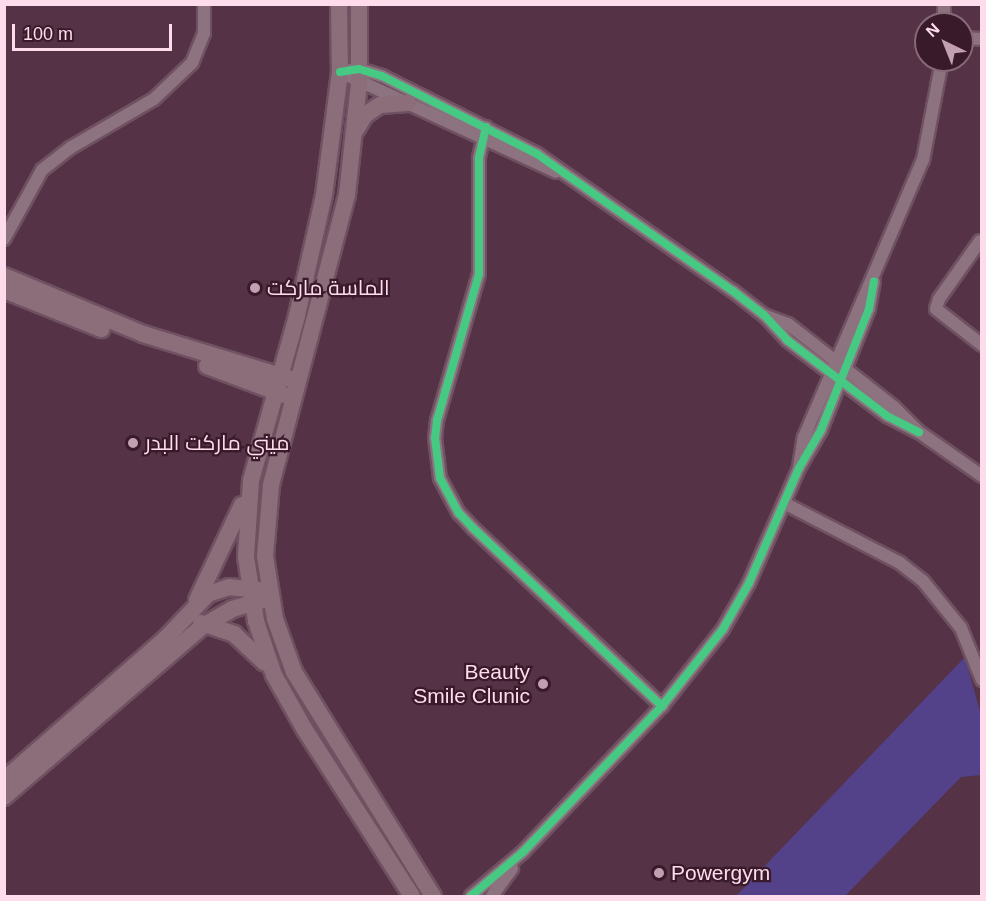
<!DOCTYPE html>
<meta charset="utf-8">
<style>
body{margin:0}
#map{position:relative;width:986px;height:901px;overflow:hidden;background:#563246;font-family:Arial,Cairo,sans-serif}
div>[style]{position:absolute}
.green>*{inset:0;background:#534189}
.roads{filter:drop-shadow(2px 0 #6f5161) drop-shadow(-2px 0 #6f5161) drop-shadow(0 2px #6f5161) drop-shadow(0 -2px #6f5161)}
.street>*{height:12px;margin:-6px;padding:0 6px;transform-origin:6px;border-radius:6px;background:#8d7380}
.secondary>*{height:16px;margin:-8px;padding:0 8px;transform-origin:8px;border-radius:8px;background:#8b6e7a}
.cycleway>*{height:8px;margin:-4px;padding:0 4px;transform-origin:4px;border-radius:4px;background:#46c982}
.dots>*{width:16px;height:16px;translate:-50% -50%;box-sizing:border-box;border:3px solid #381a2a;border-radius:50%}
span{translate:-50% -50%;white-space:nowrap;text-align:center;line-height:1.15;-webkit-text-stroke:4.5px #381a2a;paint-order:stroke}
.poi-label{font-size:21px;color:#fedceb}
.left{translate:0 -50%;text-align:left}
.right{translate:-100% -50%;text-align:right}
.frame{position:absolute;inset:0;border:6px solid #fedceb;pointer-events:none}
.north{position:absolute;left:914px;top:12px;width:60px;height:60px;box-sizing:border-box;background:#381a2a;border:2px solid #876877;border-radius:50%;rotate:317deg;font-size:16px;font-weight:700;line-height:24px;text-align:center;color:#fedceb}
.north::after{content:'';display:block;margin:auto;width:21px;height:27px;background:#c3a0b1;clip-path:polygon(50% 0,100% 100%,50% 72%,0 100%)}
.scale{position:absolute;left:12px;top:24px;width:160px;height:27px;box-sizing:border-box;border:3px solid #fedceb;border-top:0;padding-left:8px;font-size:18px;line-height:21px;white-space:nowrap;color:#fedceb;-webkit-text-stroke:4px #381a2a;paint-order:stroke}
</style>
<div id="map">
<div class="green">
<i style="clip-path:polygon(965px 657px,981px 715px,981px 775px,961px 777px,845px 896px,736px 896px)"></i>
</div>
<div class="roads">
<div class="street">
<i style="left:944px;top:24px;width:20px;rotate:-90deg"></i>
<i style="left:962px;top:38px;width:20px;rotate:3deg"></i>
<i style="left:340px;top:72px;width:19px;rotate:-9deg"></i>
<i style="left:359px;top:69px;width:24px;rotate:17deg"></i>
<i style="left:382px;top:76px;width:174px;rotate:26.7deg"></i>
<i style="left:537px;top:154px;width:239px;rotate:35deg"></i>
<i style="left:733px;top:291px;width:39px;rotate:38deg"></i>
<i style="left:764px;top:315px;width:34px;rotate:47deg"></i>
<i style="left:787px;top:340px;width:126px;rotate:37.2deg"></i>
<i style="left:887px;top:416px;width:36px;rotate:27deg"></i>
<i style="left:340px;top:72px;width:238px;rotate:24.8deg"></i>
<i style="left:486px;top:127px;width:32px;rotate:103deg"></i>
<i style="left:479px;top:158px;width:116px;rotate:90deg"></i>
<i style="left:479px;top:274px;width:152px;rotate:106deg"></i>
<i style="left:437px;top:420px;width:18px;rotate:96deg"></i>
<i style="left:435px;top:438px;width:40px;rotate:82.9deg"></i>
<i style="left:440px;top:478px;width:40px;rotate:62deg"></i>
<i style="left:459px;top:513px;width:21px;rotate:47deg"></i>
<i style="left:473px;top:528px;width:260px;rotate:43.3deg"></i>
<i style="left:4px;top:239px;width:79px;rotate:-61.2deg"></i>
<i style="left:42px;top:170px;width:36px;rotate:-38deg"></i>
<i style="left:70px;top:148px;width:97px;rotate:-30.3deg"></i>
<i style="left:154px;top:99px;width:52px;rotate:-43.5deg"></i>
<i style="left:192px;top:63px;width:32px;rotate:-68deg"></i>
<i style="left:204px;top:33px;width:29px;rotate:-90deg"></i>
<i style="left:980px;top:241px;width:71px;rotate:125.3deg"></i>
<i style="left:939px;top:299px;width:10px;rotate:107deg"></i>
<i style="left:936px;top:309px;width:58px;rotate:38deg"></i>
<i style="left:764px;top:315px;width:26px;rotate:21deg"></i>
<i style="left:788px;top:324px;width:135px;rotate:38.1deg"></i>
<i style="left:894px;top:407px;width:35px;rotate:45deg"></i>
<i style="left:919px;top:432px;width:77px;rotate:34.9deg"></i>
<i style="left:799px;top:467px;width:30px;rotate:-81deg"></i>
<i style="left:804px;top:437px;width:301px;rotate:-66.8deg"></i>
<i style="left:923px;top:160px;width:102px;rotate:-79.2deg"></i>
<i style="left:784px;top:503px;width:131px;rotate:27.3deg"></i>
<i style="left:900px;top:563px;width:29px;rotate:38deg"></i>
<i style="left:923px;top:581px;width:60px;rotate:51deg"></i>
<i style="left:961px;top:628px;width:56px;rotate:68deg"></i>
<i style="left:471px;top:896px;width:68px;rotate:-40.2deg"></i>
<i style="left:523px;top:852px;width:202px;rotate:-46.4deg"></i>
<i style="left:662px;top:706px;width:98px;rotate:-51.6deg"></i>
<i style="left:723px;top:629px;width:53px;rotate:-60.5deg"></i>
<i style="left:749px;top:583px;width:125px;rotate:-66.5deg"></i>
<i style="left:799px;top:468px;width:44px;rotate:-59.9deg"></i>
<i style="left:821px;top:430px;width:130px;rotate:-68.4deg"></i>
<i style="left:869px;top:309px;width:28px;rotate:-80deg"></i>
<i style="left:492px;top:896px;width:34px;rotate:-54deg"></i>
</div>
<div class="secondary">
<i style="left:339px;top:4px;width:68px;rotate:89.2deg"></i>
<i style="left:340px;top:72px;width:124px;rotate:97.4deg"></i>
<i style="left:324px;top:195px;width:124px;rotate:102.6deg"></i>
<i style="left:297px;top:316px;width:171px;rotate:105.6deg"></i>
<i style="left:251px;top:481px;width:76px;rotate:93.8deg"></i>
<i style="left:246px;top:557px;width:65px;rotate:81.1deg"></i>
<i style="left:256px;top:621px;width:57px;rotate:71.6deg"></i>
<i style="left:274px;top:675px;width:63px;rotate:60.6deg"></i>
<i style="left:305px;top:730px;width:197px;rotate:57.2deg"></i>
<i style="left:359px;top:4px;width:79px;rotate:90deg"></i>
<i style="left:359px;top:83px;width:113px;rotate:96.1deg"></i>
<i style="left:347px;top:195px;width:300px;rotate:104.7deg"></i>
<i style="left:271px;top:485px;width:71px;rotate:94.8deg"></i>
<i style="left:265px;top:556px;width:64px;rotate:81deg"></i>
<i style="left:275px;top:619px;width:56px;rotate:70.3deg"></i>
<i style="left:294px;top:672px;width:264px;rotate:58.2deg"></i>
<i style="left:356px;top:130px;width:17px;rotate:-59deg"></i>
<i style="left:365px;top:115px;width:18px;rotate:-34deg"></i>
<i style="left:380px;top:105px;width:28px;rotate:-4deg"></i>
<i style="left:4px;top:276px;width:151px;rotate:22.6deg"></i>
<i style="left:143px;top:334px;width:154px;rotate:17deg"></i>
<i style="left:4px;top:290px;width:105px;rotate:21.9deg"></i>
<i style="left:207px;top:366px;width:82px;rotate:20.6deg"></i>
<i style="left:197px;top:600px;width:105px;rotate:-64.7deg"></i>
<i style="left:201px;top:623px;width:35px;rotate:18deg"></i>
<i style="left:234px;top:634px;width:42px;rotate:43.1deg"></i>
<i style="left:4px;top:780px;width:214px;rotate:-41.2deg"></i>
<i style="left:165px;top:639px;width:62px;rotate:-46.3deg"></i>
<i style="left:208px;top:594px;width:22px;rotate:-18deg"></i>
<i style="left:229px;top:587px;width:31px;rotate:6deg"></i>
<i style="left:4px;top:797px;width:262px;rotate:-40.7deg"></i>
<i style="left:203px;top:626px;width:34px;rotate:-30deg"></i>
<i style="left:232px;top:609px;width:33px;rotate:-16deg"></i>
</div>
</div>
<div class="cycleway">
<i style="left:340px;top:72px;width:19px;rotate:-9deg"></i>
<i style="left:359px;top:69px;width:24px;rotate:17deg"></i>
<i style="left:382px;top:76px;width:174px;rotate:26.7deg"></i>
<i style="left:537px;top:154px;width:239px;rotate:35deg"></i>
<i style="left:733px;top:291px;width:39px;rotate:38deg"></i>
<i style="left:764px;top:315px;width:34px;rotate:47deg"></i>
<i style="left:787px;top:340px;width:126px;rotate:37.2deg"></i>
<i style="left:887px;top:416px;width:36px;rotate:27deg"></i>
<i style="left:486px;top:127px;width:32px;rotate:103deg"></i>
<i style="left:479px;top:158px;width:116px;rotate:90deg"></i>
<i style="left:479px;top:274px;width:152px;rotate:106deg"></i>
<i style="left:437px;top:420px;width:18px;rotate:96deg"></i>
<i style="left:435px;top:438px;width:40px;rotate:82.9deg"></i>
<i style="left:440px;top:478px;width:40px;rotate:62deg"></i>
<i style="left:459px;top:513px;width:21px;rotate:47deg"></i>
<i style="left:473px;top:528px;width:260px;rotate:43.3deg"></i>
<i style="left:471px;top:896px;width:68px;rotate:-40.2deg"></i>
<i style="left:523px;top:852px;width:202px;rotate:-46.4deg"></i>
<i style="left:662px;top:706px;width:98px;rotate:-51.6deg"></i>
<i style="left:723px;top:629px;width:53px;rotate:-60.5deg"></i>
<i style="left:749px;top:583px;width:125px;rotate:-66.5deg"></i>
<i style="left:799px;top:468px;width:44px;rotate:-59.9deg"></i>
<i style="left:821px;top:430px;width:130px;rotate:-68.4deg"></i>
<i style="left:869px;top:309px;width:28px;rotate:-80deg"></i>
</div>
<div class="dots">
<i style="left:255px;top:288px;background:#c3a0b1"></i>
<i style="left:133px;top:443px;background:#c3a0b1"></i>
<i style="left:543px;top:684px;background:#c3a0b1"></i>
<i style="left:659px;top:873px;background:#c3a0b1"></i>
</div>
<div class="poi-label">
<span class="left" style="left:267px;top:288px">الماسة ماركت</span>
<span class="left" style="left:145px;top:443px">ميني ماركت البدر</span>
<span class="right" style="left:530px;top:684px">Beauty<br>Smile Clunic</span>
<span class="left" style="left:671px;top:873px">Powergym</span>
</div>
<div class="frame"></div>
<div class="north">N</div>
<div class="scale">100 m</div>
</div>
